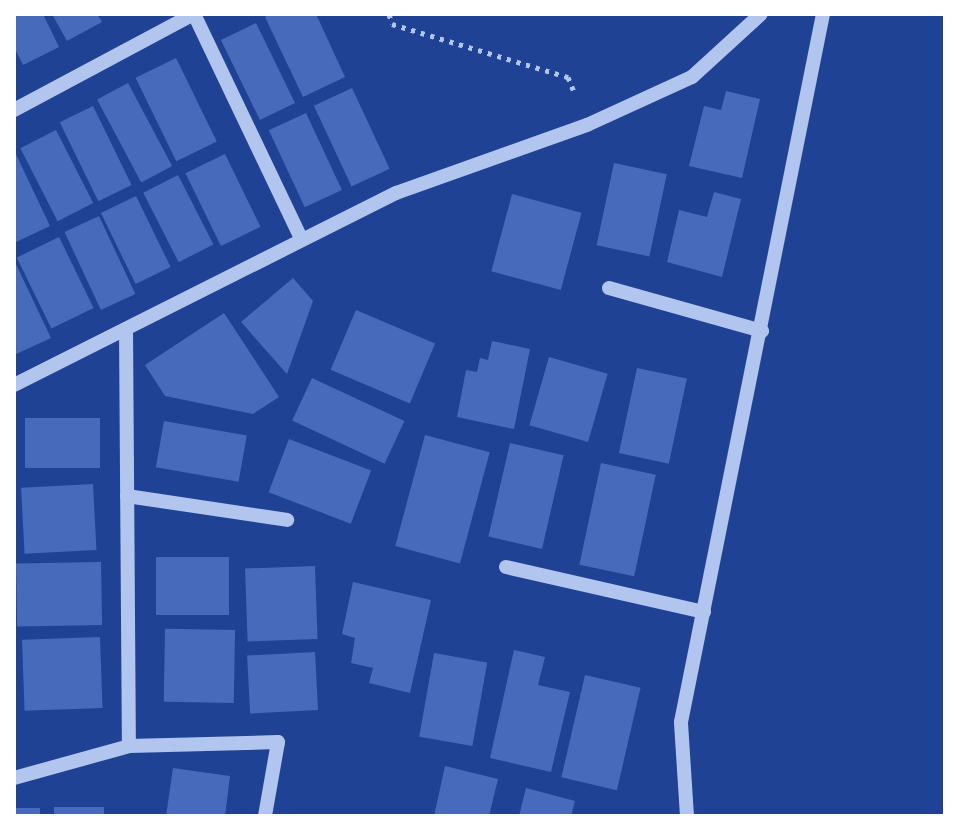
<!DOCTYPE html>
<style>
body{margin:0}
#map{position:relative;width:959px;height:830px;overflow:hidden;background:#1f4294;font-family:Lato,sans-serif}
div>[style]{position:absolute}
.building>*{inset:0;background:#486abb;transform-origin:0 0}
.path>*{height:5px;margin-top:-2.5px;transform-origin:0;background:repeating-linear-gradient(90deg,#b2c5ee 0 4px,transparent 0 10px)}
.minor>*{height:14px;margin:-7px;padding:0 7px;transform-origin:7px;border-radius:7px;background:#b2c5ee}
span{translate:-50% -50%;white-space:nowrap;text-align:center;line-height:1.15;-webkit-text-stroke:7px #1f4294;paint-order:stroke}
.frame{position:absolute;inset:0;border:16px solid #fff;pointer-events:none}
</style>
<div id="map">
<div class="building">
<i style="clip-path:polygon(14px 14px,43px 14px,59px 47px,23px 65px,14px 47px)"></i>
<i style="clip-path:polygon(52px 14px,97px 14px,102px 22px,67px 41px)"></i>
<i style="clip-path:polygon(271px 14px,316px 14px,345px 77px,303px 97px,265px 17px)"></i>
<i style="left:256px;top:23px;width:89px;height:39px;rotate:64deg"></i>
<i style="left:176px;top:58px;width:93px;height:45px;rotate:64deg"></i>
<i style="left:128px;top:83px;width:94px;height:35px;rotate:62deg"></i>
<i style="left:352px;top:88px;width:89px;height:42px;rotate:65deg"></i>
<i style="clip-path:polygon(726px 91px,760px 99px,742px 178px,689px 166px,704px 106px,721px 110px)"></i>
<i style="left:93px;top:106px;width:88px;height:37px;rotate:64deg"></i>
<i style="left:306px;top:113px;width:85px;height:41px;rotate:65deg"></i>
<i style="left:56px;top:130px;width:82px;height:40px;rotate:63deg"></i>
<i style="clip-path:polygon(14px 150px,50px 226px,14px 243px)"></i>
<i style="left:225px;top:154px;width:81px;height:44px;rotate:64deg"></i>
<i style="left:614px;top:163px;width:54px;height:84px;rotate:12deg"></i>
<i style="left:178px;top:175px;width:78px;height:39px;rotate:63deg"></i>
<i style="clip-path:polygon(714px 192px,741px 199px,722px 277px,667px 262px,679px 210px,707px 217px)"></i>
<i style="left:512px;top:194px;width:72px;height:80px;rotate:15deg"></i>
<i style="left:136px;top:196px;width:79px;height:39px;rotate:64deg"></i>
<i style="left:99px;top:216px;width:86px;height:38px;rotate:65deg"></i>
<i style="left:59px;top:237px;width:79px;height:47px;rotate:64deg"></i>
<i style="clip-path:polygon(14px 260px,51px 338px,14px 355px)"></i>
<i style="clip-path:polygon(293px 278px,313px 301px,287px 374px,241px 322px)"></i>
<i style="left:356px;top:310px;width:86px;height:65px;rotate:23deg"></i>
<i style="clip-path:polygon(224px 313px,279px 397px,253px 414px,165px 396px,145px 365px)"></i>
<i style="clip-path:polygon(492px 341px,530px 349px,514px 429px,457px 417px,466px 370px,477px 372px,480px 358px,488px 360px)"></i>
<i style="left:549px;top:357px;width:61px;height:71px;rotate:16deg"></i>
<i style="left:637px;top:368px;width:51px;height:87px;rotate:12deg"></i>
<i style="left:312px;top:378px;width:102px;height:47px;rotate:25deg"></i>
<i style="left:25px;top:418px;width:75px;height:50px"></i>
<i style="left:164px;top:421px;width:84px;height:47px;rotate:10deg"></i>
<i style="left:425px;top:435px;width:67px;height:115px;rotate:15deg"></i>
<i style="left:289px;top:439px;width:88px;height:57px;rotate:21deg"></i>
<i style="left:510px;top:443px;width:55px;height:96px;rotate:13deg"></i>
<i style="left:601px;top:463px;width:56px;height:104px;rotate:12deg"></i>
<i style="left:93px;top:484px;width:66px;height:72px;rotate:87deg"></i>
<i style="left:156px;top:557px;width:73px;height:58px"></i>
<i style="left:101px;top:562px;width:63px;height:85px;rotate:89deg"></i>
<i style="left:315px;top:566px;width:73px;height:70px;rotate:88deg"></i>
<i style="clip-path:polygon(353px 582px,431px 600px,410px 693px,369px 683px,373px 668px,351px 663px,355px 638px,342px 634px)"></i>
<i style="left:235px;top:630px;width:73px;height:70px;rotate:91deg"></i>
<i style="left:100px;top:637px;width:71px;height:78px;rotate:88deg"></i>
<i style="clip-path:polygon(514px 650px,545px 657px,538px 685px,570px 692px,551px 772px,490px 758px)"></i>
<i style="left:315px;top:652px;width:58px;height:68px;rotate:87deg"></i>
<i style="left:434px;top:653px;width:54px;height:85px;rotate:10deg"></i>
<i style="left:585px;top:675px;width:57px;height:105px;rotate:13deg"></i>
<i style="clip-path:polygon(445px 766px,498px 779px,489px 816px,434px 816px)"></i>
<i style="clip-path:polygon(173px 768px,230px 776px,225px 816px,166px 816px)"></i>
<i style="clip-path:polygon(526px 788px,575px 801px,571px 816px,519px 816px)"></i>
<i style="left:54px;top:807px;width:50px;height:9px"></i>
<i style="left:40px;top:808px;width:8px;height:26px;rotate:90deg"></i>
</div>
<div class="path">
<i style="left:389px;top:14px;width:10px;rotate:73deg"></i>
<i style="left:392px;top:24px;width:184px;rotate:16.8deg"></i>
<i style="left:568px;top:77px;width:16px;rotate:68deg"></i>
</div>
<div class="minor">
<i style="left:194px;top:14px;width:248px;rotate:64.5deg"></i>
<i style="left:14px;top:110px;width:204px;rotate:-28.1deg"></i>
<i style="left:609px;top:288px;width:159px;rotate:15.7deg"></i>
<i style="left:126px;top:329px;width:417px;rotate:89.6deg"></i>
<i style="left:14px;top:385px;width:428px;rotate:-26.7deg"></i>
<i style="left:396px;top:193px;width:203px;rotate:-19.6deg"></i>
<i style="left:587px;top:125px;width:115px;rotate:-24.6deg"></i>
<i style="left:692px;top:77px;width:93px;rotate:-42.4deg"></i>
<i style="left:127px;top:496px;width:162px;rotate:8.5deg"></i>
<i style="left:506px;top:567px;width:203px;rotate:12.8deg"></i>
<i style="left:14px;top:778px;width:119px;rotate:-15.5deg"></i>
<i style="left:129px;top:746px;width:149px;rotate:-1.5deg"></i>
<i style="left:278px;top:742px;width:75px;rotate:100deg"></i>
<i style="left:687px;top:816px;width:94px;rotate:-93.7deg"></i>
<i style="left:681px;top:722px;width:722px;rotate:-78.66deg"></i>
</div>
<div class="frame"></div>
</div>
